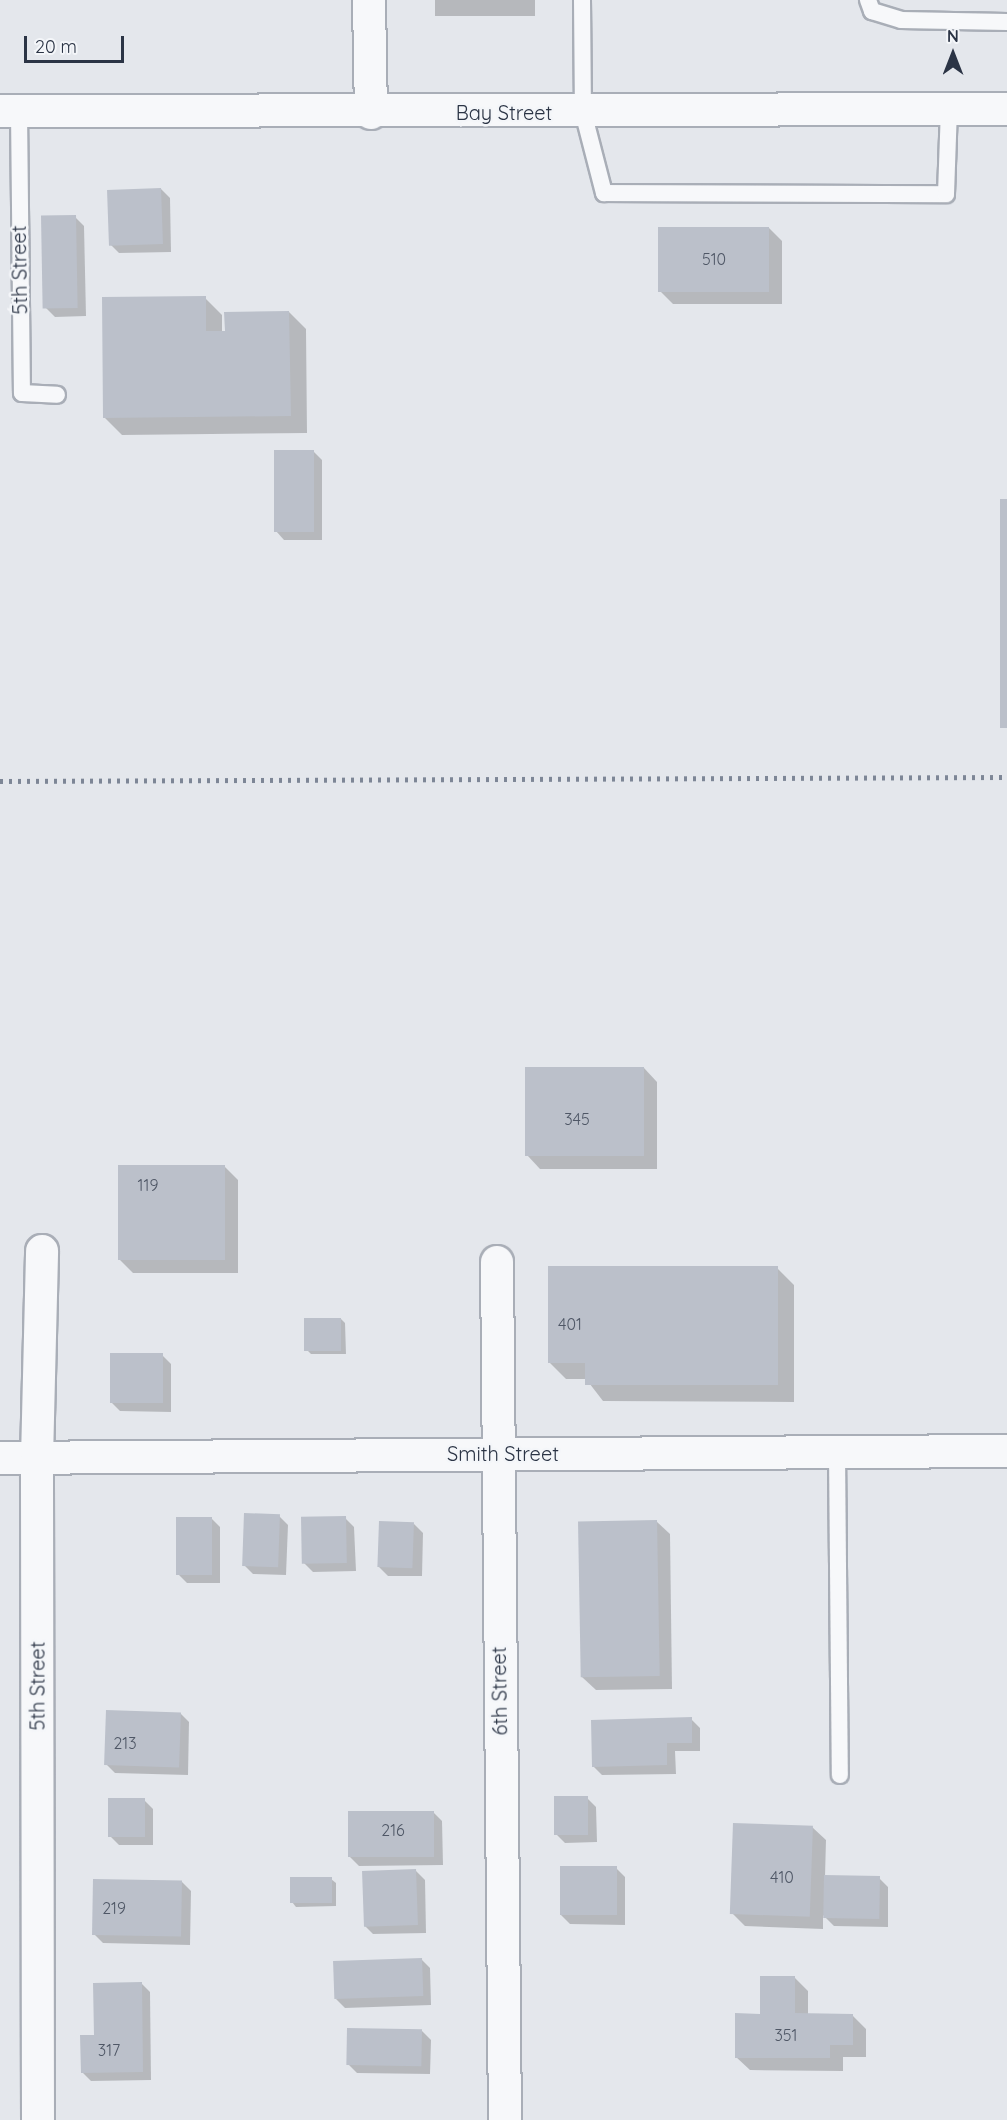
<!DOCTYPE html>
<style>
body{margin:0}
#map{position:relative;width:1007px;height:2120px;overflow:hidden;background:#e4e7ec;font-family:Quicksand,sans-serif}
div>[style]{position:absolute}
.shadow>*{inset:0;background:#0003;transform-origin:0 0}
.building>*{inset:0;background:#bbc0ca;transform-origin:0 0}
.roads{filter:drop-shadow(2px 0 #a9aeb7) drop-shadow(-2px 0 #a9aeb7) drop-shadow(0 2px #a9aeb7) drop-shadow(0 -2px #a9aeb7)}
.lane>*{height:16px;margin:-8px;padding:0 8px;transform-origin:8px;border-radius:8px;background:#f7f8fa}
.street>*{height:32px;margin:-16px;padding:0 16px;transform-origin:16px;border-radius:16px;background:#f7f8fa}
.rail>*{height:4.5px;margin-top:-2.25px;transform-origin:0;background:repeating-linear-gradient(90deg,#7d8696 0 3px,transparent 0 9px)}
span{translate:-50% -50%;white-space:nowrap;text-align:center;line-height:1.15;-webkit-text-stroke:5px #f4f6f9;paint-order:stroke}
.number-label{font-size:16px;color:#4f5766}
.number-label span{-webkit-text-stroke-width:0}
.street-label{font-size:20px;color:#2b3445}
.north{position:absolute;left:923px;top:24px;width:60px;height:60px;-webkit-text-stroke:4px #f4f6f9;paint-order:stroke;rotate:0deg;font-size:16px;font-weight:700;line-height:24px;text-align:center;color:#2b3445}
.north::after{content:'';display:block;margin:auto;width:21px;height:27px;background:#2b3445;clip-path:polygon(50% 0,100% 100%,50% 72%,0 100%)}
.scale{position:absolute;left:24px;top:36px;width:100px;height:27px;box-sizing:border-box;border:3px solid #2b3445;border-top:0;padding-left:8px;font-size:18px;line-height:21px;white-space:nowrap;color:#2b3445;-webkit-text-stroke:4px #f4f6f9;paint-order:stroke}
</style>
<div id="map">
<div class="shadow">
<i style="left:435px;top:0;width:100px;height:16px"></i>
<i style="clip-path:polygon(161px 189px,170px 198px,171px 252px,119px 253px,110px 244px)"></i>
<i style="clip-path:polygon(75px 217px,84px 226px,86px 316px,55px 317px,46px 308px)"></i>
<i style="clip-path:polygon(769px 228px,782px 241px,782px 304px,673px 304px,660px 291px)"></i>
<i style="clip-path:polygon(205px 298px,222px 315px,222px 333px,289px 312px,306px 329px,307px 433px,122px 435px,105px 418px)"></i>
<i style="clip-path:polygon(313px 451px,322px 460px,322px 540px,284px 540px,276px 531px)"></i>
<i style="clip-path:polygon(644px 1068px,657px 1082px,657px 1169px,540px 1169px,527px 1155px)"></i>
<i style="clip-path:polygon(225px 1167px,238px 1180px,238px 1273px,133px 1273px,120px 1260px)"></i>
<i style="clip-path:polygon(777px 1268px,794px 1285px,794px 1402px,603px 1401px,586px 1379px,566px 1379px,549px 1362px)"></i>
<i style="clip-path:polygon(341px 1319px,345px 1323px,346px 1354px,311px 1354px,307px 1350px)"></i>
<i style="clip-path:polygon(162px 1355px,171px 1364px,171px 1412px,120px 1411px,111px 1402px)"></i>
<i style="clip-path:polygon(279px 1516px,288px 1525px,286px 1575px,253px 1574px,244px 1565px)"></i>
<i style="clip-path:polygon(211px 1518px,220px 1527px,220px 1583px,187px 1583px,178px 1574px)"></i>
<i style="clip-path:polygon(345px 1518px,354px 1527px,356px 1571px,313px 1572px,304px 1563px)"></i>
<i style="clip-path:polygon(656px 1521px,670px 1534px,672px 1689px,596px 1690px,582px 1677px)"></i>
<i style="clip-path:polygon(414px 1524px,423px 1533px,422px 1576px,388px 1576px,379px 1567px)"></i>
<i style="clip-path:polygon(180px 1713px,189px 1722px,188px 1775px,115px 1773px,106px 1764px)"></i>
<i style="clip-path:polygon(691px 1719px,700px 1728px,700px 1751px,675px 1751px,676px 1774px,602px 1775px,593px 1766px)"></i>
<i style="clip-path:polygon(587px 1798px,596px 1807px,597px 1842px,565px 1843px,556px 1834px)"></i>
<i style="clip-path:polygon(144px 1800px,153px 1809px,153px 1845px,119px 1845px,110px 1836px)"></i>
<i style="clip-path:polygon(433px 1812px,442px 1821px,443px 1865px,359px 1866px,350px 1857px)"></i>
<i style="clip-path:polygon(812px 1827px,826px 1840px,825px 1877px,879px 1878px,888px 1887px,888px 1927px,834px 1926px,823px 1915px,823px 1929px,745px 1926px,732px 1913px)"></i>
<i style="clip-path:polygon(616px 1868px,625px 1877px,625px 1925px,570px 1924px,561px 1915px)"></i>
<i style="clip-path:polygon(416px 1871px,425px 1880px,426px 1933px,373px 1934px,364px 1925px)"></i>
<i style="clip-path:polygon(331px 1879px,336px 1883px,336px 1906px,296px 1907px,292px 1902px)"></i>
<i style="clip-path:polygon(182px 1882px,191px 1891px,190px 1945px,103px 1943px,94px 1934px)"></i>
<i style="clip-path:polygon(421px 1959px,430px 1968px,431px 2005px,345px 2008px,336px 1999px)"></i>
<i style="clip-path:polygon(795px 1978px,808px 1991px,808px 2015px,853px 2016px,866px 2029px,866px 2057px,843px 2057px,843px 2071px,750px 2070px,736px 2057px)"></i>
<i style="clip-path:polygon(141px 1983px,150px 1992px,151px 2080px,91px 2081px,82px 2072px)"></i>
<i style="clip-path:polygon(422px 2031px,431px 2040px,430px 2074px,357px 2073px,348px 2064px)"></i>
</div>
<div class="building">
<i style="left:161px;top:188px;width:56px;height:54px;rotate:88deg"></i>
<i style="left:76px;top:215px;width:93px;height:35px;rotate:89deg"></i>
<i style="left:658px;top:227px;width:111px;height:65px"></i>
<i style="clip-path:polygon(206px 296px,206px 331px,225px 331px,224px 312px,289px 311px,291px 416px,103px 418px,102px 297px)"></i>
<i style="left:274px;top:450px;width:40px;height:82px"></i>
<i style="left:1000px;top:499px;width:7px;height:229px"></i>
<i style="left:525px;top:1067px;width:119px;height:89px"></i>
<i style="left:118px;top:1165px;width:107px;height:95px"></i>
<i style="clip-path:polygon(548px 1266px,778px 1266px,778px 1385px,585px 1385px,585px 1363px,548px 1363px)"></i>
<i style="left:304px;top:1318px;width:37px;height:33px"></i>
<i style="left:110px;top:1353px;width:53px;height:50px"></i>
<i style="left:244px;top:1513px;width:36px;height:53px;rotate:2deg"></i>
<i style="left:346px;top:1516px;width:47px;height:45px;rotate:89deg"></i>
<i style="left:176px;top:1517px;width:36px;height:58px"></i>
<i style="left:657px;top:1520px;width:156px;height:79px;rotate:89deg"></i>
<i style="left:379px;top:1521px;width:35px;height:46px;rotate:2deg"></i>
<i style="left:106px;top:1710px;width:75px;height:55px;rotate:2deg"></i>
<i style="clip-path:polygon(692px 1717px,692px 1743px,667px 1743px,667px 1765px,592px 1767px,591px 1720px)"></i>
<i style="left:554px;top:1796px;width:34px;height:39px"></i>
<i style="left:108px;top:1798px;width:37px;height:39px"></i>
<i style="left:434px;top:1811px;width:46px;height:86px;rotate:90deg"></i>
<i style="left:733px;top:1823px;width:80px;height:91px;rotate:2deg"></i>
<i style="left:560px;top:1866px;width:57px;height:49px"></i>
<i style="left:416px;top:1869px;width:56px;height:54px;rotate:88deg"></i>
<i style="left:824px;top:1875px;width:56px;height:43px;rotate:1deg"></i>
<i style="left:332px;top:1877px;width:26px;height:42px;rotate:90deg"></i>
<i style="left:93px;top:1879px;width:89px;height:56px;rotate:1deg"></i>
<i style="left:422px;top:1958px;width:38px;height:89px;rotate:88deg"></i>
<i style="clip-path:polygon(760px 1976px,795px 1976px,795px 2013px,853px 2014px,853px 2045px,830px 2045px,830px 2058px,735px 2058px,735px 2013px,760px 2014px)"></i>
<i style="clip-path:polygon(142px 1982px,143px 2072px,81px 2073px,80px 2035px,94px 2035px,93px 1983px)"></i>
<i style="left:347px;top:2028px;width:75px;height:37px;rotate:1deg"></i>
</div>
<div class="roads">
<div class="lane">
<i style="left:582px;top:0;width:112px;rotate:89.5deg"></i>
<i style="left:583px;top:112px;width:84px;rotate:75.5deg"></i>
<i style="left:604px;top:193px;width:342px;rotate:0.2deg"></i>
<i style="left:946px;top:194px;width:85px;rotate:-88deg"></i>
<i style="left:868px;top:0;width:12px;rotate:70deg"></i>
<i style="left:872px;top:11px;width:30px;rotate:17deg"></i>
<i style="left:901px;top:20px;width:106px;rotate:1.1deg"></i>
<i style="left:19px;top:111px;width:282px;rotate:89.4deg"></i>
<i style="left:22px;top:393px;width:35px;rotate:3deg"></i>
<i style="left:837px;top:1451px;width:324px;rotate:89.5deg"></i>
</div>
<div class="street">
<i style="left:369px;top:0;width:113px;rotate:89deg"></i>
<i style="left:0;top:111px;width:1007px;rotate:-0.11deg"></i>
<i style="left:497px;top:1262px;width:858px;rotate:89.47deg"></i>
<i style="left:0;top:1458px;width:1007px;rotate:-0.4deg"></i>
<i style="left:38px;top:2120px;width:661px;rotate:-90.09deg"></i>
<i style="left:37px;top:1459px;width:208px;rotate:-88.6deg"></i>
</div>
</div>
<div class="rail">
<i style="left:0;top:781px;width:1007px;rotate:-0.23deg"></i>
</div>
<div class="number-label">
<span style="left:714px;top:259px">510</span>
<span style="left:577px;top:1119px">345</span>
<span style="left:148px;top:1185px">119</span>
<span style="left:570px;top:1324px">401</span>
<span style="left:125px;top:1743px">213</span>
<span style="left:393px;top:1830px">216</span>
<span style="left:782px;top:1877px">410</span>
<span style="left:114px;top:1908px">219</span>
<span style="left:786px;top:2035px">351</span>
<span style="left:109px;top:2050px">317</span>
</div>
<div class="street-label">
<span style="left:504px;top:112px">Bay Street</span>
<span style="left:19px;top:270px;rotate:-91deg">5th Street</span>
<span style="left:503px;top:1453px">Smith Street</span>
<span style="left:37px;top:1686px;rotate:-90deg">5th Street</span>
<span style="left:499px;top:1691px;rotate:-91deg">6th Street</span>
</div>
<div class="north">N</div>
<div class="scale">20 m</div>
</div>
